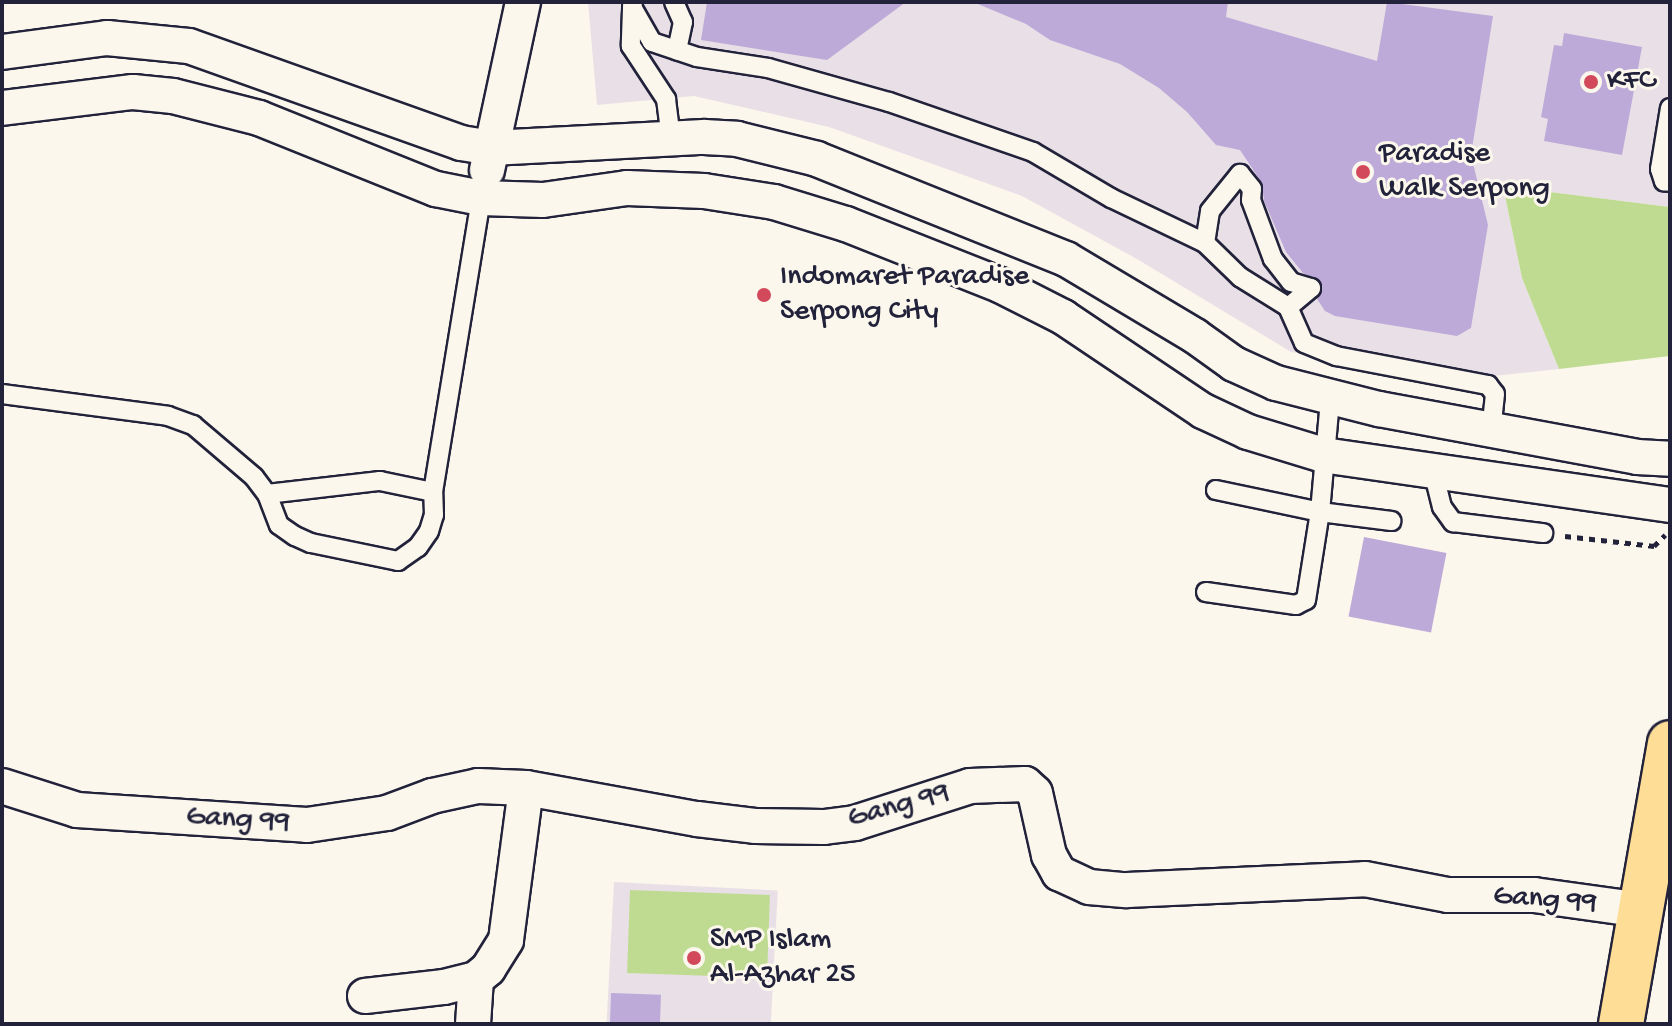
<!DOCTYPE html>
<style>
body{margin:0}
#map{position:relative;width:1672px;height:1026px;overflow:hidden;background:#fbf7ec;font-family:"Gochi Hand",sans-serif}
div>[style]{position:absolute}
.built>*{inset:0;background:#e8e0e6;transform-origin:0 0}
.green>*{inset:0;background:#bfdb92;transform-origin:0 0}
.building>*{inset:0;background:#bdaad9;transform-origin:0 0}
.path>*{height:5px;margin-top:-2.5px;transform-origin:0;background:repeating-linear-gradient(90deg,#22223b 0 6px,transparent 0 12px)}
.roads{filter:drop-shadow(2px 0 #22223b) drop-shadow(-2px 0 #22223b) drop-shadow(0 2px #22223b) drop-shadow(0 -2px #22223b)}
.service>*{height:18px;margin:-9px;padding:0 9px;transform-origin:9px;border-radius:9px;background:#fbf7ec}
.minor>*{height:34px;margin:-17px;padding:0 17px;transform-origin:17px;border-radius:17px;background:#fbf7ec}
.primary>*{height:44px;margin:-22px;padding:0 22px;transform-origin:22px;border-radius:22px;background:#fedd96}
.dots>*{width:22px;height:22px;translate:-50% -50%;box-sizing:border-box;border:4px solid #fbf7ec;border-radius:50%}
span{translate:-50% -50%;white-space:nowrap;text-align:center;line-height:1.15;-webkit-text-stroke:6px #fbf7ec;paint-order:stroke}
.poi-label{font-size:30px;color:#22223b}
.left{translate:0 -50%;text-align:left}
.street-label{font-size:30px;color:#22223b}
.frame{position:absolute;inset:0;border:4px solid #22223b;pointer-events:none}
</style>
<div id="map">
<div class="built">
<i style="clip-path:polygon(588px 2px,1670px 2px,1670px 207px,1503px 186px,1522px 278px,1559px 369px,1465px 379px,1291px 352px,1137px 259px,1022px 196px,829px 127px,694px 96px,597px 105px)"></i>
<i style="left:614px;top:882px;width:164px;height:142px;rotate:3deg"></i>
</div>
<div class="green">
<i style="clip-path:polygon(1503px 186px,1670px 207px,1670px 356px,1559px 369px,1522px 278px)"></i>
<i style="left:630px;top:890px;width:140px;height:83px;rotate:2deg"></i>
</div>
<div class="building">
<i style="clip-path:polygon(707px 2px,906px 2px,827px 60px,701px 40px)"></i>
<i style="clip-path:polygon(973px 2px,1228px 2px,1226px 17px,1377px 61px,1387px 2px,1493px 16px,1471px 155px,1488px 225px,1471px 328px,1457px 336px,1335px 316px,1325px 311px,1317px 299px,1322px 291px,1320px 281px,1303px 273px,1286px 252px,1264px 201px,1262px 183px,1240px 150px,1216px 145px,1187px 112px,1159px 88px,1120px 64px,1050px 40px,1026px 24px)"></i>
<i style="clip-path:polygon(1564px 33px,1642px 47px,1622px 155px,1544px 141px,1548px 119px,1541px 117px,1554px 45px,1562px 46px)"></i>
<i style="left:1364px;top:537px;width:84px;height:81px;rotate:11deg"></i>
<i style="left:611px;top:993px;width:50px;height:31px;rotate:2deg"></i>
</div>
<div class="path">
<i style="left:1565px;top:536px;width:90px;rotate:6.4deg"></i>
<i style="left:1654px;top:546px;width:16px;rotate:-45deg"></i>
</div>
<div class="roads">
<div class="service">
<i style="left:633px;top:2px;width:5px;rotate:101deg"></i>
<i style="left:632px;top:7px;width:40px;rotate:60.3deg"></i>
<i style="left:652px;top:42px;width:47px;rotate:18.4deg"></i>
<i style="left:697px;top:57px;width:72px;rotate:8.8deg"></i>
<i style="left:768px;top:68px;width:126px;rotate:15.7deg"></i>
<i style="left:889px;top:102px;width:152px;rotate:19.1deg"></i>
<i style="left:1033px;top:152px;width:91px;rotate:30.5deg"></i>
<i style="left:1111px;top:198px;width:104px;rotate:25.6deg"></i>
<i style="left:1205px;top:243px;width:49px;rotate:44.2deg"></i>
<i style="left:1240px;top:277px;width:57px;rotate:32deg"></i>
<i style="left:1288px;top:307px;width:39px;rotate:66deg"></i>
<i style="left:1304px;top:343px;width:35px;rotate:22deg"></i>
<i style="left:1336px;top:356px;width:155px;rotate:10.8deg"></i>
<i style="left:1488px;top:385px;width:11px;rotate:52deg"></i>
<i style="left:1495px;top:394px;width:36px;rotate:96deg"></i>
<i style="left:674px;top:2px;width:22px;rotate:66deg"></i>
<i style="left:683px;top:22px;width:29px;rotate:102deg"></i>
<i style="left:632px;top:9px;width:37px;rotate:92deg"></i>
<i style="left:631px;top:46px;width:64px;rotate:56.6deg"></i>
<i style="left:666px;top:99px;width:40px;rotate:82.9deg"></i>
<i style="left:1670px;top:108px;width:62px;rotate:99.3deg"></i>
<i style="left:1660px;top:169px;width:13px;rotate:72deg"></i>
<i style="left:1664px;top:181px;width:6px;rotate:9deg"></i>
<i style="left:1205px;top:243px;width:32px;rotate:-81deg"></i>
<i style="left:1210px;top:211px;width:48px;rotate:-51deg"></i>
<i style="left:1240px;top:174px;width:19px;rotate:51deg"></i>
<i style="left:1252px;top:189px;width:11px;rotate:95deg"></i>
<i style="left:1251px;top:200px;width:63px;rotate:69.6deg"></i>
<i style="left:1273px;top:259px;width:29px;rotate:52deg"></i>
<i style="left:1291px;top:282px;width:21px;rotate:17deg"></i>
<i style="left:1311px;top:288px;width:30px;rotate:140deg"></i>
<i style="left:2px;top:394px;width:167px;rotate:7.5deg"></i>
<i style="left:168px;top:416px;width:27px;rotate:20deg"></i>
<i style="left:193px;top:425px;width:80px;rotate:40.4deg"></i>
<i style="left:254px;top:477px;width:21px;rotate:53deg"></i>
<i style="left:267px;top:494px;width:114px;rotate:-6.6deg"></i>
<i style="left:380px;top:481px;width:54px;rotate:11.7deg"></i>
<i style="left:433px;top:492px;width:298px;rotate:-80.7deg"></i>
<i style="left:1433px;top:471px;width:37px;rotate:76deg"></i>
<i style="left:1442px;top:507px;width:19px;rotate:54deg"></i>
<i style="left:1453px;top:522px;width:91px;rotate:7deg"></i>
<i style="left:1216px;top:490px;width:106px;rotate:11.9deg"></i>
<i style="left:1320px;top:512px;width:72px;rotate:7.2deg"></i>
<i style="left:267px;top:494px;width:33px;rotate:69deg"></i>
<i style="left:279px;top:525px;width:19px;rotate:35deg"></i>
<i style="left:295px;top:536px;width:17px;rotate:24deg"></i>
<i style="left:311px;top:543px;width:89px;rotate:11.7deg"></i>
<i style="left:398px;top:561px;width:24px;rotate:-35deg"></i>
<i style="left:418px;top:547px;width:19px;rotate:-55deg"></i>
<i style="left:429px;top:531px;width:17px;rotate:-73deg"></i>
<i style="left:434px;top:515px;width:23px;rotate:-92deg"></i>
<i style="left:1206px;top:592px;width:91px;rotate:8.2deg"></i>
<i style="left:1296px;top:605px;width:11px;rotate:-27deg"></i>
<i style="left:1306px;top:600px;width:89px;rotate:-81deg"></i>
<i style="left:1320px;top:512px;width:113px;rotate:-84.9deg"></i>
</div>
<div class="minor">
<i style="left:2px;top:52px;width:106px;rotate:-7.6deg"></i>
<i style="left:107px;top:38px;width:82px;rotate:5.6deg"></i>
<i style="left:189px;top:46px;width:289px;rotate:19.6deg"></i>
<i style="left:461px;top:143px;width:30px;rotate:9deg"></i>
<i style="left:491px;top:148px;width:213px;rotate:-3deg"></i>
<i style="left:704px;top:137px;width:33px;rotate:3deg"></i>
<i style="left:737px;top:139px;width:82px;rotate:14deg"></i>
<i style="left:817px;top:159px;width:268px;rotate:21.9deg"></i>
<i style="left:1066px;top:259px;width:150px;rotate:30.8deg"></i>
<i style="left:1195px;top:336px;width:48px;rotate:35.7deg"></i>
<i style="left:1234px;top:364px;width:46px;rotate:24.3deg"></i>
<i style="left:1276px;top:383px;width:106px;rotate:14.2deg"></i>
<i style="left:1379px;top:409px;width:262px;rotate:10.5deg"></i>
<i style="left:1637px;top:457px;width:33px;rotate:3deg"></i>
<i style="left:2px;top:108px;width:132px;rotate:-7deg"></i>
<i style="left:133px;top:92px;width:40px;rotate:5.7deg"></i>
<i style="left:173px;top:96px;width:89px;rotate:14.3deg"></i>
<i style="left:259px;top:118px;width:191px;rotate:21.9deg"></i>
<i style="left:436px;top:189px;width:46px;rotate:11.3deg"></i>
<i style="left:481px;top:198px;width:62px;rotate:1.8deg"></i>
<i style="left:543px;top:200px;width:85px;rotate:-8.1deg"></i>
<i style="left:627px;top:188px;width:77px;rotate:2.2deg"></i>
<i style="left:704px;top:191px;width:71px;rotate:8.9deg"></i>
<i style="left:774px;top:202px;width:75px;rotate:17deg"></i>
<i style="left:846px;top:224px;width:166px;rotate:21.6deg"></i>
<i style="left:1000px;top:285px;width:71px;rotate:26.9deg"></i>
<i style="left:1063px;top:317px;width:169px;rotate:33.9deg"></i>
<i style="left:1203px;top:411px;width:50px;rotate:25deg"></i>
<i style="left:1248px;top:432px;width:78px;rotate:17deg"></i>
<i style="left:1323px;top:455px;width:351px;rotate:8.2deg"></i>
<i style="left:487px;top:170px;width:172px;rotate:-77.9deg"></i>
<i style="left:2px;top:786px;width:79px;rotate:17.7deg"></i>
<i style="left:77px;top:810px;width:230px;rotate:3.7deg"></i>
<i style="left:307px;top:825px;width:81px;rotate:-8.5deg"></i>
<i style="left:387px;top:813px;width:48px;rotate:-20.7deg"></i>
<i style="left:432px;top:796px;width:47px;rotate:-12.3deg"></i>
<i style="left:478px;top:786px;width:48px;rotate:2.4deg"></i>
<i style="left:526px;top:788px;width:174px;rotate:10.3deg"></i>
<i style="left:697px;top:819px;width:58px;rotate:6.9deg"></i>
<i style="left:755px;top:826px;width:69px;rotate:0.8deg"></i>
<i style="left:824px;top:827px;width:31px;rotate:-7deg"></i>
<i style="left:855px;top:823px;width:121px;rotate:-17.8deg"></i>
<i style="left:970px;top:786px;width:55px;rotate:-2.1deg"></i>
<i style="left:1025px;top:784px;width:13px;rotate:42deg"></i>
<i style="left:1035px;top:793px;width:64px;rotate:77.3deg"></i>
<i style="left:1049px;top:855px;width:21px;rotate:61deg"></i>
<i style="left:1059px;top:873px;width:33px;rotate:25deg"></i>
<i style="left:1089px;top:887px;width:38px;rotate:5deg"></i>
<i style="left:1127px;top:890px;width:238px;rotate:-2.6deg"></i>
<i style="left:1365px;top:879px;width:85px;rotate:10.9deg"></i>
<i style="left:1448px;top:895px;width:86px"></i>
<i style="left:1534px;top:895px;width:109px;rotate:7.9deg"></i>
<i style="left:365px;top:996px;width:80px;rotate:-6.5deg"></i>
<i style="left:444px;top:987px;width:33px;rotate:-14deg"></i>
<i style="left:476px;top:979px;width:16px;rotate:-40deg"></i>
<i style="left:488px;top:969px;width:34px;rotate:-58deg"></i>
<i style="left:506px;top:940px;width:153px;rotate:-82.5deg"></i>
<i style="left:473px;top:1024px;width:45px;rotate:-86.2deg"></i>
</div>
<div class="primary">
<i style="left:1621px;top:1024px;width:285px;rotate:-80.1deg"></i>
</div>
</div>
<div class="dots">
<i style="left:1591px;top:82px;background:#d1495b"></i>
<i style="left:1363px;top:172px;background:#d1495b"></i>
<i style="left:764px;top:295px;background:#d1495b"></i>
<i style="left:694px;top:958px;background:#d1495b"></i>
</div>
<div class="poi-label">
<span class="left" style="left:1607px;top:82px">KFC</span>
<span class="left" style="left:1379px;top:172px">Paradise<br>Walk Serpong</span>
<span class="left" style="left:780px;top:295px">Indomaret Paradise<br>Serpong City</span>
<span class="left" style="left:710px;top:958px">SMP Islam<br>Al-Azhar 25</span>
</div>
<div class="street-label">
<span style="left:899px;top:807px;rotate:-16deg">Gang 99</span>
<span style="left:238px;top:821px;rotate:3deg">Gang 99</span>
<span style="left:1545px;top:901px;rotate:4deg">Gang 99</span>
</div>
<div class="frame"></div>
</div>
